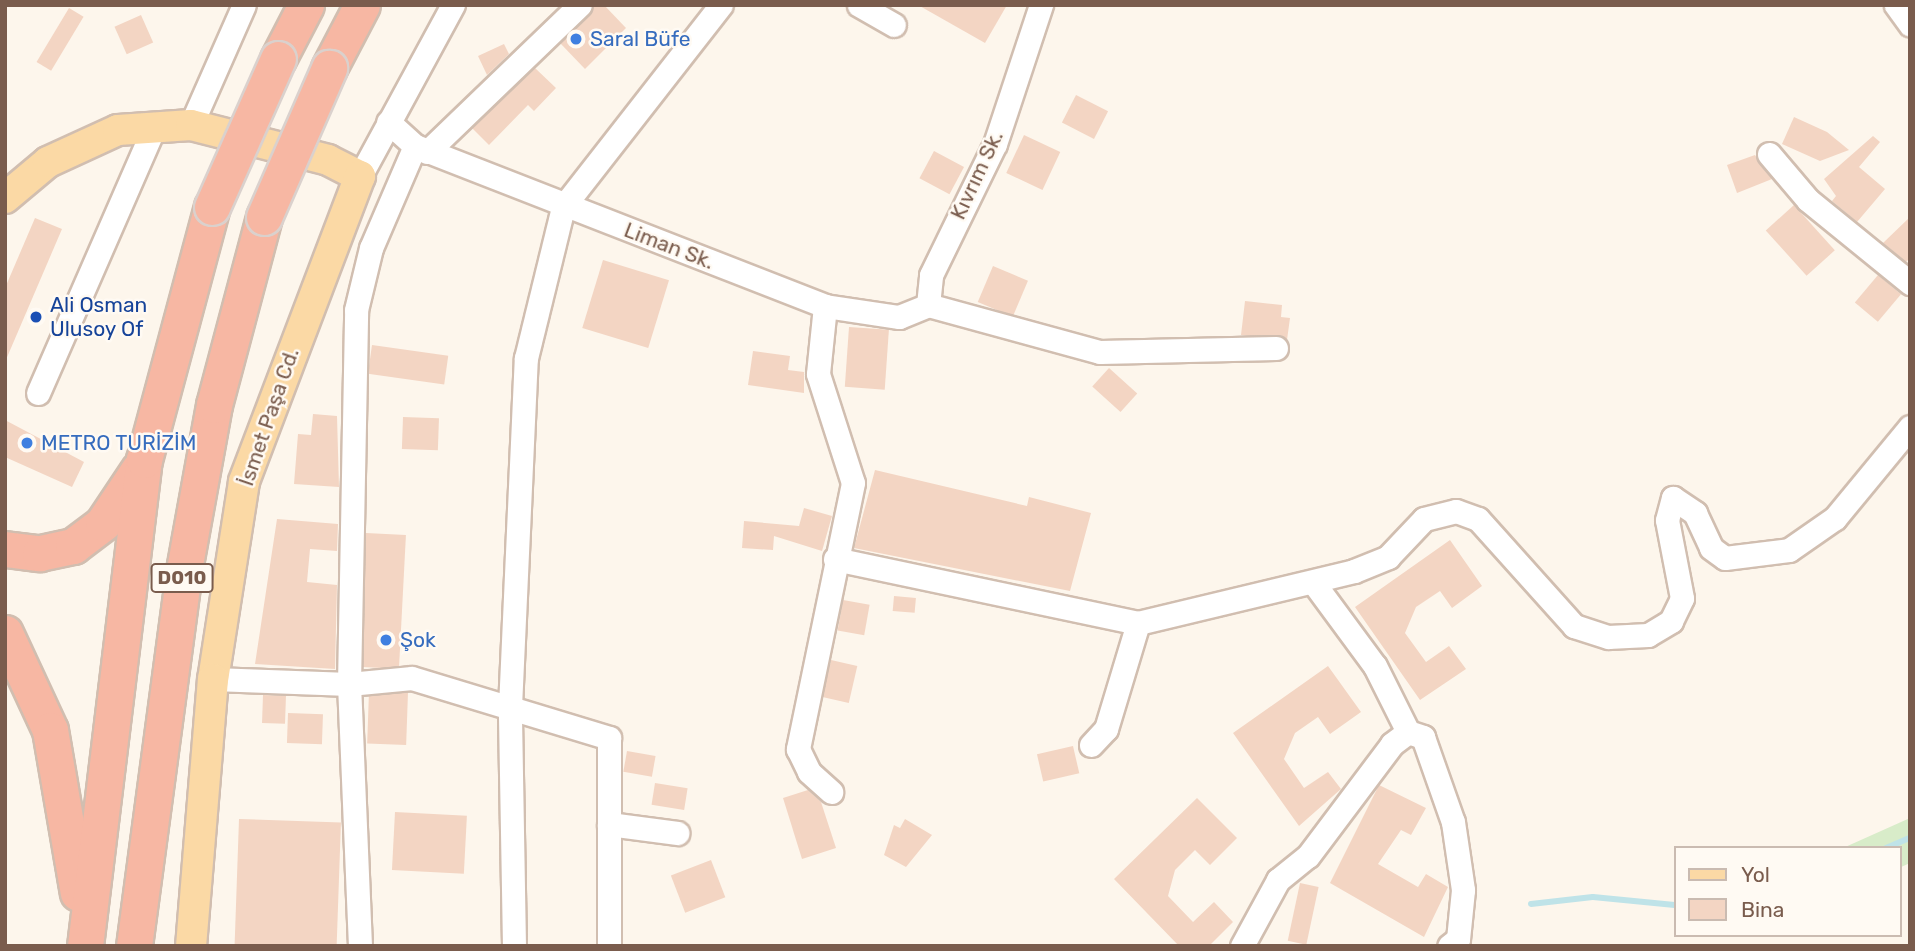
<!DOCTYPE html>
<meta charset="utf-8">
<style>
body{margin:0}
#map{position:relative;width:1915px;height:951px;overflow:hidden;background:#fdf6ec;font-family:Rubik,sans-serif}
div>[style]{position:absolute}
.green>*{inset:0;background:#d8ecc9}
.stream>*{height:6px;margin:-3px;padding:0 3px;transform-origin:3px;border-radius:3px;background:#bfe3e8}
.building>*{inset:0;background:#f3d5c3;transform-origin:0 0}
.roads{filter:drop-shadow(2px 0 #d1beb0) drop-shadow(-2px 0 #d1beb0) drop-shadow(0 2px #d1beb0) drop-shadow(0 -2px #d1beb0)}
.minor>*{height:23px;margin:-11.5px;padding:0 11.5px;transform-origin:11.5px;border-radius:11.5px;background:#fff}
.major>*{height:30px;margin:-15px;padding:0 15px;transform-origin:15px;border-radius:15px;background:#fbd9a5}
.highway>*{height:35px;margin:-17.5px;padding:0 17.5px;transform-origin:17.5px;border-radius:17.5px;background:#f7b7a3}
.bridges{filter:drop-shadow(2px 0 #dad1cd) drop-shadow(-2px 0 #dad1cd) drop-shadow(0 2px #dad1cd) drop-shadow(0 -2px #dad1cd)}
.highway-bridge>*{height:35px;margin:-17.5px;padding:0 17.5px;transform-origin:17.5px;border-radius:17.5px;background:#f7b7a3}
.dots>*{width:19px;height:19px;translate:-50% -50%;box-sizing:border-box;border:4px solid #fffaf3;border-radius:50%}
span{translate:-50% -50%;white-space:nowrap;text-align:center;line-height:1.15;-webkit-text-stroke:5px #fffaf3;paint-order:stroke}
.shield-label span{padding:2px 5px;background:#fffaf3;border:2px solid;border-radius:5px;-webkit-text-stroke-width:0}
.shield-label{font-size:19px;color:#7a5c4d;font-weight:700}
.shop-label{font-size:21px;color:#366cbe}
.left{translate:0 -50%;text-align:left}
.street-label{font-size:21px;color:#7a5c4d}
.transit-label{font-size:21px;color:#164399}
.frame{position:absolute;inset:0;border:7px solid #7a5c4d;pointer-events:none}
.legend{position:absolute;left:1674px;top:846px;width:228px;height:91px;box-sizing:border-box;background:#fffaf3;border:2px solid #cabbb1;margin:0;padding:9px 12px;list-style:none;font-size:21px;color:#7a5c4d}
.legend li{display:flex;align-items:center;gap:14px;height:35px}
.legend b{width:35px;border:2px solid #cabbb1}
</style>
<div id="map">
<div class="green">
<i style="clip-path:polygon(1910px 818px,1910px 863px,1899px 868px,1899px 848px,1843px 848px)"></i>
</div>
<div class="stream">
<i style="left:1886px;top:848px;width:26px;rotate:-23deg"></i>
<i style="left:1531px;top:904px;width:62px;rotate:-6.4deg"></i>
<i style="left:1593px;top:897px;width:82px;rotate:5.6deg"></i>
</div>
<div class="building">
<i style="clip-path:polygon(594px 5px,604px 5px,626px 28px,585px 69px,560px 43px)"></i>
<i style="clip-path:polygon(918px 5px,1007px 5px,985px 43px)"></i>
<i style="left:69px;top:8px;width:17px;height:63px;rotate:31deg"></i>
<i style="left:141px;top:15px;width:30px;height:29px;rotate:66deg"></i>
<i style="clip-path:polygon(504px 44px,509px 54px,487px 75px,478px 56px)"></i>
<i style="clip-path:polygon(535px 68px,556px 88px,534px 111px,528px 105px,489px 145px,472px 128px)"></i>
<i style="left:1076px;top:95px;width:36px;height:31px;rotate:27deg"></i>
<i style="clip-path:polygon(1794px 117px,1827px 132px,1849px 150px,1820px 161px,1782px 144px)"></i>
<i style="left:1024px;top:135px;width:40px;height:42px;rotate:25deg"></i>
<i style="clip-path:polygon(1873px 136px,1880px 142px,1859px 167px,1885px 189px,1857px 222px,1832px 201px,1836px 196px,1824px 179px)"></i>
<i style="left:934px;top:151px;width:34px;height:31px;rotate:28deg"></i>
<i style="clip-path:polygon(1755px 155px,1772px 179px,1737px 193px,1727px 165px)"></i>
<i style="left:1794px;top:205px;width:61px;height:38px;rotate:48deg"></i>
<i style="clip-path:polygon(1910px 217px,1910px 258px,1906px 262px,1883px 243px)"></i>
<i style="clip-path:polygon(35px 218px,62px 229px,5px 362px,5px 288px)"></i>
<i style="left:603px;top:260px;width:69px;height:71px;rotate:17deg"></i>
<i style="left:993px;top:266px;width:38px;height:39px;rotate:23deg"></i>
<i style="left:1878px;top:275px;width:30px;height:36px;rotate:40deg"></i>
<i style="clip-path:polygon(1245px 301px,1282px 305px,1281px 317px,1290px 318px,1287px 340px,1241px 335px)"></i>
<i style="left:849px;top:327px;width:40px;height:60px;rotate:4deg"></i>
<i style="left:372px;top:345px;width:77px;height:29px;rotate:8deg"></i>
<i style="clip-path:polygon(753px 351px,790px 356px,788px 370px,804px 372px,804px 393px,748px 385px)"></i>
<i style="left:1109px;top:368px;width:38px;height:25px;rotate:42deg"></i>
<i style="clip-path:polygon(313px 414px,337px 416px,339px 487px,294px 484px,298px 434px,311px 435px)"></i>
<i style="left:403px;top:417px;width:36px;height:32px;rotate:2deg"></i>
<i style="clip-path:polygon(5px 420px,84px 462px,72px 487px,5px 457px)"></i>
<i style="clip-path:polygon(875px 470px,1027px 506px,1029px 497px,1091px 513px,1070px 591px,854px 548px)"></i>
<i style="clip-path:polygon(804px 508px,832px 516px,822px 551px,774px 536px,773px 550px,742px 548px,744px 521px,799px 526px)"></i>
<i style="clip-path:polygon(277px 519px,338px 524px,337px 551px,310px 549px,307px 582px,337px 585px,335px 669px,255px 664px)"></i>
<i style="left:366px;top:533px;width:40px;height:134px;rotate:3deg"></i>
<i style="clip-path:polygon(1450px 540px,1482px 586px,1452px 608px,1440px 591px,1416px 607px,1405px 633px,1426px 662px,1449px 646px,1466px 669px,1420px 700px,1355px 607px)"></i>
<i style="left:894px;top:596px;width:22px;height:15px;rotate:5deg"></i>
<i style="left:843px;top:600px;width:27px;height:31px;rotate:10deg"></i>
<i style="left:831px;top:660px;width:27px;height:38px;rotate:13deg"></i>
<i style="clip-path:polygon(1328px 666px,1361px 712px,1330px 734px,1318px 717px,1295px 733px,1284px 759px,1304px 788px,1328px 772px,1341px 789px,1299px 826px,1233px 733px)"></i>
<i style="left:408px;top:692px;width:53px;height:39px;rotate:92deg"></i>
<i style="left:263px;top:695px;width:23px;height:28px;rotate:2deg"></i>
<i style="left:288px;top:713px;width:35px;height:30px;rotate:2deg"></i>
<i style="left:1073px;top:746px;width:28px;height:37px;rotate:77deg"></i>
<i style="left:627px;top:751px;width:29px;height:21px;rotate:10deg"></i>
<i style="left:655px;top:783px;width:33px;height:22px;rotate:9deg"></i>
<i style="clip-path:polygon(1379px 785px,1426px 808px,1411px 835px,1401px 830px,1378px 864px,1418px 887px,1426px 874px,1448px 887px,1424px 937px,1330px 883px)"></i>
<i style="clip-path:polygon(808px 790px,821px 802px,836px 848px,802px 859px,783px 798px)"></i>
<i style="clip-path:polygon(1197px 798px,1237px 838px,1210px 865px,1195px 850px,1175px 870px,1168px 896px,1193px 922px,1214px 902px,1233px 922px,1209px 946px,1179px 946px,1114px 879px)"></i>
<i style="left:395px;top:812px;width:72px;height:58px;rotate:3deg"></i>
<i style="left:239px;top:819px;width:102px;height:127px;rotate:2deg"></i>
<i style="clip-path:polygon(905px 819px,932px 835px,906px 867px,884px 855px,894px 825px,900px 828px)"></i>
<i style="left:711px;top:860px;width:40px;height:43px;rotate:69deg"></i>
<i style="left:1300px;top:883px;width:19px;height:59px;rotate:12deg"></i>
</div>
<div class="roads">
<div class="minor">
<i style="left:859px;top:5px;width:40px;rotate:29.7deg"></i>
<i style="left:1896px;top:5px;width:24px;rotate:54deg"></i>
<i style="left:191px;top:125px;width:131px;rotate:-66.2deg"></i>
<i style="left:415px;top:146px;width:440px;rotate:21.3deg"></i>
<i style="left:825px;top:306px;width:75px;rotate:8.5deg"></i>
<i style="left:899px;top:317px;width:31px;rotate:-22deg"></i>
<i style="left:427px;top:152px;width:212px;rotate:-43.9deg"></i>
<i style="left:1769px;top:154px;width:60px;rotate:49.7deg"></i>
<i style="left:1808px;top:200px;width:132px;rotate:39.1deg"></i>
<i style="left:360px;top:176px;width:195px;rotate:-61.5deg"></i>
<i style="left:928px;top:305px;width:178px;rotate:15.3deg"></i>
<i style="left:1100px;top:352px;width:176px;rotate:-1.3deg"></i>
<i style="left:928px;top:305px;width:30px;rotate:-84deg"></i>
<i style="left:931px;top:275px;width:146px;rotate:-64deg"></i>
<i style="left:995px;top:144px;width:146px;rotate:-71.7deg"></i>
<i style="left:825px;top:306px;width:68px;rotate:95.9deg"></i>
<i style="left:818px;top:374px;width:114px;rotate:72.2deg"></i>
<i style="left:853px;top:483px;width:272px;rotate:101.7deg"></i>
<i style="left:798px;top:749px;width:25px;rotate:64deg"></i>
<i style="left:809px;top:772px;width:30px;rotate:42deg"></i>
<i style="left:38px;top:393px;width:289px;rotate:-66.4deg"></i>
<i style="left:835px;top:559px;width:310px;rotate:11.9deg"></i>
<i style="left:1138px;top:623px;width:222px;rotate:-13.5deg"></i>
<i style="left:1354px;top:571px;width:37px;rotate:-22deg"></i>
<i style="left:1388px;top:557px;width:52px;rotate:-46.5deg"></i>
<i style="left:1424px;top:519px;width:33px;rotate:-14deg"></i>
<i style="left:1456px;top:511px;width:23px;rotate:20deg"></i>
<i style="left:1478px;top:519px;width:144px;rotate:48.1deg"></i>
<i style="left:1574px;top:626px;width:36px;rotate:18deg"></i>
<i style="left:1608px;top:637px;width:40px;rotate:-2.9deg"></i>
<i style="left:1648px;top:635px;width:27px;rotate:-31deg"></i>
<i style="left:1671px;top:621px;width:25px;rotate:-64deg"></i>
<i style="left:1682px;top:598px;width:79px;rotate:-100.9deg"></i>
<i style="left:1667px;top:520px;width:23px;rotate:-75deg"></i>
<i style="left:1673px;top:498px;width:27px;rotate:34deg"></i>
<i style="left:1695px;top:513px;width:38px;rotate:65deg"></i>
<i style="left:1711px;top:548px;width:17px;rotate:36deg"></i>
<i style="left:1725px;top:558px;width:64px;rotate:-7.1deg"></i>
<i style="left:1789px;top:550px;width:56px;rotate:-34.8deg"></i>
<i style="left:1835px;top:518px;width:118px;rotate:-50.5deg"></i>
<i style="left:1313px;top:582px;width:104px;rotate:53.6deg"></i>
<i style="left:1375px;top:666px;width:74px;rotate:63.4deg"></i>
<i style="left:213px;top:679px;width:136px;rotate:2.1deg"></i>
<i style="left:349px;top:684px;width:63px;rotate:-5.4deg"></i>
<i style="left:412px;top:678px;width:206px;rotate:16.9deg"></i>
<i style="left:609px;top:738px;width:208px;rotate:90deg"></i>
<i style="left:1091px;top:745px;width:22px;rotate:-47deg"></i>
<i style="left:1106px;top:729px;width:111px;rotate:-73.2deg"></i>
<i style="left:609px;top:824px;width:69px;rotate:7.5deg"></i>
<i style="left:360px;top:946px;width:262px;rotate:-92.4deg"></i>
<i style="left:349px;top:684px;width:374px;rotate:-88.9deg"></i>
<i style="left:356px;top:310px;width:64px;rotate:-76.4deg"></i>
<i style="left:371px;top:248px;width:111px;rotate:-66.7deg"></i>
<i style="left:415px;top:146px;width:36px;rotate:-138deg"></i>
<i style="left:514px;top:946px;width:239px;rotate:-91deg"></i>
<i style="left:510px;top:707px;width:349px;rotate:-87.4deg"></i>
<i style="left:526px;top:358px;width:155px;rotate:-76.2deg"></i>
<i style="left:563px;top:207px;width:256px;rotate:-52deg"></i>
<i style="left:1242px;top:946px;width:75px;rotate:-61.4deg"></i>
<i style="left:1278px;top:880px;width:38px;rotate:-39deg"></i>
<i style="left:1308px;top:856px;width:140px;rotate:-53.1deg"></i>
<i style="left:1392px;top:744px;width:20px;rotate:-37deg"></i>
<i style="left:1408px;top:732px;width:16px;rotate:18deg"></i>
<i style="left:1423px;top:737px;width:90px;rotate:70.6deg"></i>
<i style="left:1453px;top:822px;width:69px;rotate:81.6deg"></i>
<i style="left:1463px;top:890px;width:49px;rotate:95.8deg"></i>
<i style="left:1458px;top:939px;width:11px;rotate:142deg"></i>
</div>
<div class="major">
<i style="left:5px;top:198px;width:56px;rotate:-39.9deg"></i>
<i style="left:48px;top:162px;width:77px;rotate:-24.6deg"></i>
<i style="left:118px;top:130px;width:73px;rotate:-3.9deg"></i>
<i style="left:191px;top:125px;width:141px;rotate:14.3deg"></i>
<i style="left:328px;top:160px;width:36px;rotate:27deg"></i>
<i style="left:360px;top:176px;width:327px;rotate:110.8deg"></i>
<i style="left:244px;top:482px;width:199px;rotate:98.9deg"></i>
<i style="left:213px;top:679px;width:268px;rotate:94.7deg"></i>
</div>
<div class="highway">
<i style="left:278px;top:59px;width:61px;rotate:-62.6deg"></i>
<i style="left:329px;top:68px;width:71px;rotate:-62.4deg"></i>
<i style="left:5px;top:549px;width:35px;rotate:7deg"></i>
<i style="left:40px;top:553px;width:34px;rotate:-12deg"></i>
<i style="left:73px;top:546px;width:38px;rotate:-37deg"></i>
<i style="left:103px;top:523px;width:65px;rotate:-56.3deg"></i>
<i style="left:5px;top:633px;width:107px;rotate:65.1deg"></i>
<i style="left:50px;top:730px;width:165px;rotate:80.3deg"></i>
<i style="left:85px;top:946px;width:490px;rotate:-83.1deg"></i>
<i style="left:144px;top:460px;width:262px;rotate:-75deg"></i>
<i style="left:134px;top:946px;width:379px;rotate:-82.4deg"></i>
<i style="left:184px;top:570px;width:168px;rotate:-79.7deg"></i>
<i style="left:214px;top:405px;width:195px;rotate:-75.1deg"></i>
</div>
</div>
<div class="bridges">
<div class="highway-bridge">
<i style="left:212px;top:207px;width:162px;rotate:-66deg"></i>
<i style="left:264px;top:217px;width:163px;rotate:-66.4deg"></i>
</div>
</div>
<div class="dots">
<i style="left:576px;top:39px;background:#3f7fe0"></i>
<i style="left:36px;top:317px;background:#1a4fb4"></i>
<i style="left:27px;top:443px;background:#3f7fe0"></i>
<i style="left:386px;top:640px;background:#3f7fe0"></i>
</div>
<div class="shield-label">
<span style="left:182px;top:578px">D010</span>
</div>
<div class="shop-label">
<span class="left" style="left:590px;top:39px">Saral Büfe</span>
<span class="left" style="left:41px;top:443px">METRO TURİZİM</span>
<span class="left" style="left:400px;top:640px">Şok</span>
</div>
<div class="street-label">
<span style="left:977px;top:175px;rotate:-65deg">Kıvrım Sk.</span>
<span style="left:669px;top:246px;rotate:21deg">Liman Sk.</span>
<span style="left:269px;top:417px;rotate:-71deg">İsmet Paşa Cd.</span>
</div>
<div class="transit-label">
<span class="left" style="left:50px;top:317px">Ali Osman<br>Ulusoy Of</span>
</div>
<div class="frame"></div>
<ul class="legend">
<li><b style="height:9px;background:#fbd9a5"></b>Yol</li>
<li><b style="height:19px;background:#f3d5c3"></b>Bina</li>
</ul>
</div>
